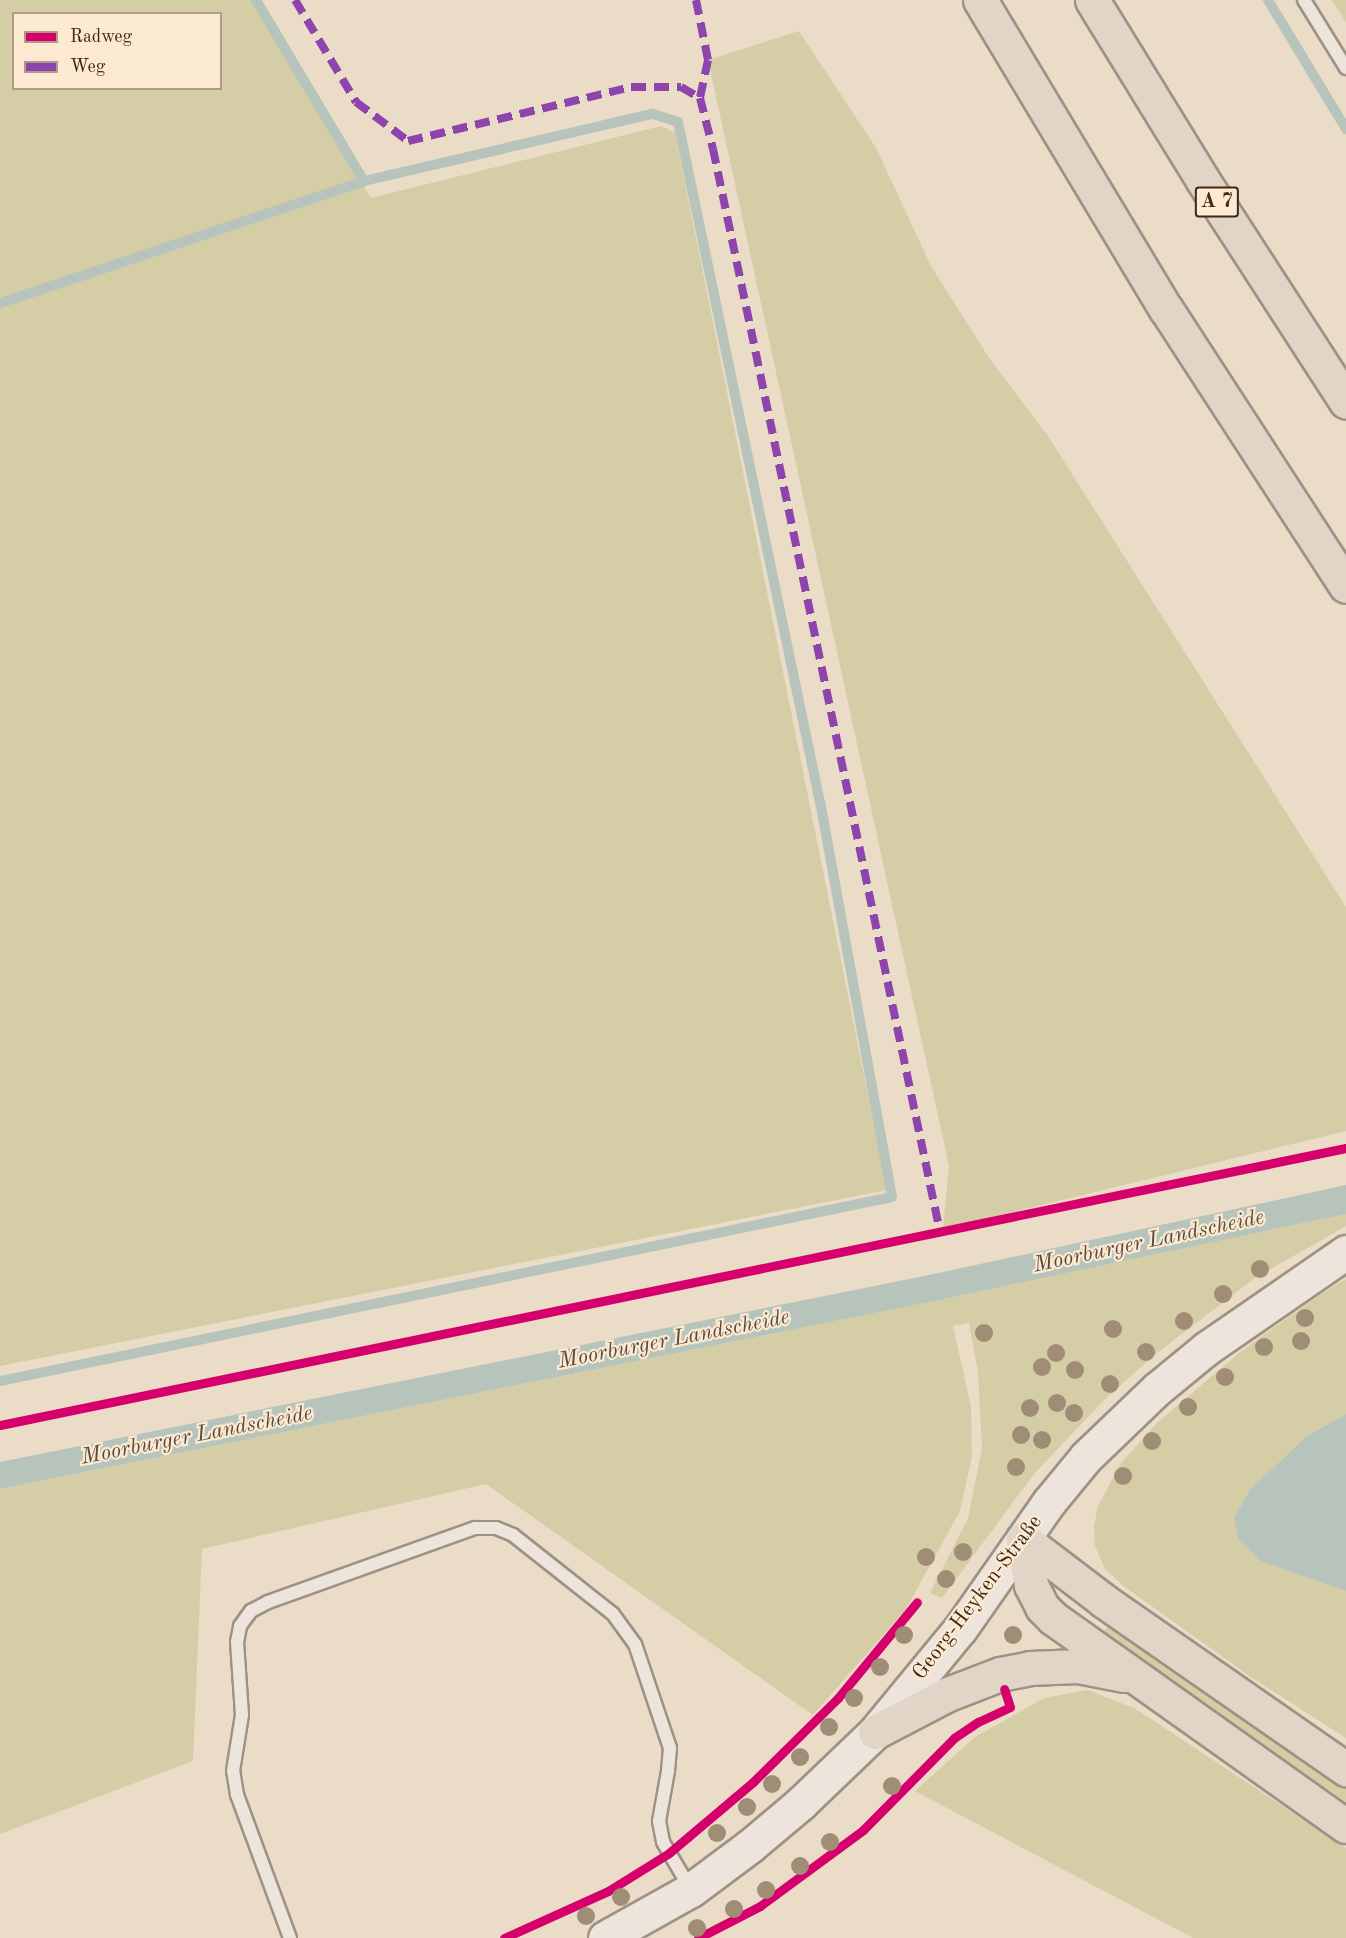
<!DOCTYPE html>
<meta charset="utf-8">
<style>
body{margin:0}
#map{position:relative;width:1346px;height:1938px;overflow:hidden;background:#eadcc7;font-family:"Old Standard TT",serif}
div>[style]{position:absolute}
.green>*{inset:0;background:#d5cda6}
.water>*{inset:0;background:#b7c4bc}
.stream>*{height:10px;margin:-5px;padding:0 5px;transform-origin:5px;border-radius:5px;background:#b7c4bc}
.roads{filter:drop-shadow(2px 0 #9e9284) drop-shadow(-2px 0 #9e9284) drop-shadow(0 2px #9e9284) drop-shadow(0 -2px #9e9284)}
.lane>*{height:12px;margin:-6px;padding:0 6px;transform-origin:6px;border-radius:6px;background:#ede5db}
.secondary>*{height:33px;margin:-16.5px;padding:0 16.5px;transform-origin:16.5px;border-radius:16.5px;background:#ede5db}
.highway>*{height:33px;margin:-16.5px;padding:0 16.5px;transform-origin:16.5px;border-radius:16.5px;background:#e0d5c6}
.quiet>*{height:8px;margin-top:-4px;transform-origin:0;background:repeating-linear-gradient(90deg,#8e44ad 0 15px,transparent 0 23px)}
.cycleway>*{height:9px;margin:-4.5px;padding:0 4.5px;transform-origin:4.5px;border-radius:4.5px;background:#d6006c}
.trees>*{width:18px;height:18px;margin:-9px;border-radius:50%;background:#9f8d76}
span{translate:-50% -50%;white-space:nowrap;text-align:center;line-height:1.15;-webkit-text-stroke:4.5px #fbead1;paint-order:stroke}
.shield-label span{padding:2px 4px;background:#fbead1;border:2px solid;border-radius:4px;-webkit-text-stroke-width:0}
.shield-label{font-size:20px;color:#422616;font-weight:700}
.street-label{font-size:21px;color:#422616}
.water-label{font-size:22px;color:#5a4b3e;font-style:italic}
.legend{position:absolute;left:12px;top:12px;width:210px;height:78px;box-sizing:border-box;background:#fbead1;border:2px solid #b19c86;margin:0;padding:8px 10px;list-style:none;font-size:18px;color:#422616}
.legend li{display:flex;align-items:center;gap:12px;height:30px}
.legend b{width:30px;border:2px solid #b19c86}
</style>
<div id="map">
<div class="green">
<i style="clip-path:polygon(evenodd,0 0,251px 0,371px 198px,661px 126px,675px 133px,887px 1190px,0 1366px,0 0,14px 14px,220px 14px,220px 88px,14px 88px,14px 14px)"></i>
<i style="clip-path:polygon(1332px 0,1346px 0,1346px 22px)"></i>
<i style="clip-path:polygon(799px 31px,876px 148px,931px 266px,989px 358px,1048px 436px,1346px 907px,1346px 1131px,943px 1229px,949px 1166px,708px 60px)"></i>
<i style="clip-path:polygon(1346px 1214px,1346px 1226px,1255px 1278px,1153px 1356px,1102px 1402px,1034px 1474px,942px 1598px,930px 1593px,968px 1518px,982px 1448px,978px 1372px,969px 1323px,953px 1326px,971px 1407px,972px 1456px,960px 1511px,906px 1609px,813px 1715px,486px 1484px,202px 1549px,193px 1761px,0 1834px,0 1489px,939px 1300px)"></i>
<i style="clip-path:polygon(1346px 1279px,1346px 1414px,1307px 1436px,1322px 1582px,1346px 1591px,1346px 1738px,1251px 1677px,1125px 1587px,1105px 1569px,1095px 1546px,1094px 1526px,1098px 1506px,1121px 1463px,1157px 1423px,1240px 1352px,1320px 1295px)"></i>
<i style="clip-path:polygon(1109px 1624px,1346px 1785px,1346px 1802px,1102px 1634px)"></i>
<i style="clip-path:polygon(1088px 1690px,1136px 1709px,1346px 1848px,1346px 1938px,1193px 1938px,915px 1791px,975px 1737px,1044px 1698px)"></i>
</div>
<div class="water">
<i style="clip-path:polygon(1346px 1185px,1346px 1214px,939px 1300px,0 1489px,0 1462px,934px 1274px)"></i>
<i style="clip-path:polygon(1346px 1414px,1346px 1591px,1261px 1561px,1238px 1539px,1234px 1518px,1251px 1489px,1307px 1436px)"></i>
</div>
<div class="stream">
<i style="left:256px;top:0;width:211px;rotate:59.2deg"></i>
<i style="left:1268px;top:0;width:151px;rotate:58.8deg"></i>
<i style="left:0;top:303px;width:384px;rotate:-18.5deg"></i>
<i style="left:364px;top:181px;width:297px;rotate:-13.1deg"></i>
<i style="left:653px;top:114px;width:26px;rotate:18deg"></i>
<i style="left:678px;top:122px;width:705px;rotate:78.21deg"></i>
<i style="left:822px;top:812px;width:391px;rotate:79.7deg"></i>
<i style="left:892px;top:1197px;width:911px;rotate:168.34deg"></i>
</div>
<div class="roads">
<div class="lane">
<i style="left:1304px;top:0;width:80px;rotate:58.3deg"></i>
<i style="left:290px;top:1938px;width:153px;rotate:-110.3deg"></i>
<i style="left:237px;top:1795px;width:24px;rotate:-99deg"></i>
<i style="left:233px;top:1771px;width:57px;rotate:-80.9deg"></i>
<i style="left:242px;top:1715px;width:73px;rotate:-93.9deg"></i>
<i style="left:237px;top:1642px;width:16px;rotate:-79deg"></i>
<i style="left:240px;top:1626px;width:19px;rotate:-54deg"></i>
<i style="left:251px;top:1611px;width:19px;rotate:-28deg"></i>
<i style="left:268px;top:1602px;width:220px;rotate:-19.7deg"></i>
<i style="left:475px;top:1528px;width:21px"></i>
<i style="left:496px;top:1528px;width:18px;rotate:22deg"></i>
<i style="left:513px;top:1535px;width:127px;rotate:38.3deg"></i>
<i style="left:613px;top:1614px;width:37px;rotate:54deg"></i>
<i style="left:635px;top:1644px;width:110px;rotate:71.4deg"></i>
<i style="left:670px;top:1748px;width:23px;rotate:95deg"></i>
<i style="left:668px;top:1771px;width:51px;rotate:100.2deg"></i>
<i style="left:659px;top:1821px;width:21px;rotate:79deg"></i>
<i style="left:663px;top:1842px;width:56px;rotate:59.7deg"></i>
</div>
<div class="secondary">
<i style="left:605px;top:1938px;width:98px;rotate:-29.2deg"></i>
<i style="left:691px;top:1890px;width:74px;rotate:-36.7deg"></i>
<i style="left:750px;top:1846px;width:67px;rotate:-40.1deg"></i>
<i style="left:801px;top:1803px;width:103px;rotate:-43.8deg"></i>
<i style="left:875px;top:1732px;width:134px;rotate:-50.5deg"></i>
<i style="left:960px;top:1629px;width:155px;rotate:-55deg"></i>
<i style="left:1049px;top:1502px;width:58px;rotate:-50.6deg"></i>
<i style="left:1086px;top:1457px;width:98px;rotate:-43.8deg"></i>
<i style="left:1157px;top:1389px;width:65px;rotate:-39.4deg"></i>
<i style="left:1207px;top:1348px;width:169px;rotate:-34.6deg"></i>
</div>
<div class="highway">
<i style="left:980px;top:0;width:361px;rotate:59deg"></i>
<i style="left:1166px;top:309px;width:330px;rotate:57deg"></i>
<i style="left:1092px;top:0;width:210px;rotate:58.4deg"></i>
<i style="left:1202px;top:179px;width:265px;rotate:57.1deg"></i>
<i style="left:1023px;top:1539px;width:47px;rotate:80.1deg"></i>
<i style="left:1031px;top:1585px;width:25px;rotate:63deg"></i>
<i style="left:1042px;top:1607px;width:16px;rotate:45deg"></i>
<i style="left:1053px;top:1618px;width:359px;rotate:35.4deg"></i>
<i style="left:1023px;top:1539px;width:102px;rotate:37.4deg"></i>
<i style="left:1104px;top:1601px;width:295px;rotate:34.8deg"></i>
<i style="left:875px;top:1732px;width:82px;rotate:-27.5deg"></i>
<i style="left:948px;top:1694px;width:56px;rotate:-21deg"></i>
<i style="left:1000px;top:1674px;width:31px;rotate:-11deg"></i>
<i style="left:1030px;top:1668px;width:48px;rotate:-2.4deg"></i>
<i style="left:1078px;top:1666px;width:47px;rotate:11.1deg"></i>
</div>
</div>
<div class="quiet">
<i style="left:295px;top:0;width:119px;rotate:59.1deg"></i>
<i style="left:356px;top:102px;width:65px;rotate:36.9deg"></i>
<i style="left:408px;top:141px;width:229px;rotate:-13.6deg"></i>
<i style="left:631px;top:87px;width:50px"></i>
<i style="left:681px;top:87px;width:22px;rotate:30deg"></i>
<i style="left:700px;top:98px;width:53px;rotate:75.7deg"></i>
<i style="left:713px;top:149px;width:1107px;rotate:78.16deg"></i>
<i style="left:696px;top:0;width:61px;rotate:78.7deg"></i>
<i style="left:708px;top:60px;width:39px;rotate:102deg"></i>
</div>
<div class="cycleway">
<i style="left:0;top:1425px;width:1374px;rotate:-11.63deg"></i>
<i style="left:504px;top:1938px;width:114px;rotate:-24.3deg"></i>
<i style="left:608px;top:1891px;width:72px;rotate:-31.9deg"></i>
<i style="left:669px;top:1853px;width:110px;rotate:-40.2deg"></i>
<i style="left:753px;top:1782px;width:120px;rotate:-44.7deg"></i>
<i style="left:838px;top:1698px;width:124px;rotate:-50.5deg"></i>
<i style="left:698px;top:1938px;width:70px;rotate:-27.3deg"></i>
<i style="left:760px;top:1906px;width:128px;rotate:-36.4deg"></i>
<i style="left:863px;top:1830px;width:129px;rotate:-45.3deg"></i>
<i style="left:954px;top:1738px;width:29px;rotate:-34deg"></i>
<i style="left:978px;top:1722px;width:35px;rotate:-25deg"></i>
<i style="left:1010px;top:1707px;width:19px;rotate:-108deg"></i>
</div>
<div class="trees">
<i style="left:1260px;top:1269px"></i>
<i style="left:1223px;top:1294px"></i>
<i style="left:1305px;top:1318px"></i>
<i style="left:1184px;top:1321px"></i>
<i style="left:1113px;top:1329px"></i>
<i style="left:984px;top:1333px"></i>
<i style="left:1301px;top:1341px"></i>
<i style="left:1264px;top:1347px"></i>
<i style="left:1146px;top:1352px"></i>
<i style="left:1056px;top:1353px"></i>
<i style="left:1042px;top:1367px"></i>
<i style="left:1075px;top:1370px"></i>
<i style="left:1225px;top:1377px"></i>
<i style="left:1110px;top:1384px"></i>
<i style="left:1057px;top:1403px"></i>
<i style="left:1188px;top:1407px"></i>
<i style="left:1030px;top:1408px"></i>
<i style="left:1074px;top:1413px"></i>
<i style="left:1021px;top:1435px"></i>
<i style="left:1042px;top:1440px"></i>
<i style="left:1152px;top:1441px"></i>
<i style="left:1016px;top:1467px"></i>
<i style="left:1123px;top:1476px"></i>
<i style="left:963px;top:1552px"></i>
<i style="left:926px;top:1557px"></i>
<i style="left:946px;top:1579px"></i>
<i style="left:904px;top:1635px"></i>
<i style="left:1013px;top:1635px"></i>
<i style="left:880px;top:1667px"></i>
<i style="left:854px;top:1698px"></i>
<i style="left:829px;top:1727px"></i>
<i style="left:800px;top:1757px"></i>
<i style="left:772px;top:1784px"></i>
<i style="left:892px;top:1786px"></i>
<i style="left:747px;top:1807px"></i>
<i style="left:717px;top:1833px"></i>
<i style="left:830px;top:1842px"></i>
<i style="left:800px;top:1866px"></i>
<i style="left:766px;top:1890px"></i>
<i style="left:621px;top:1897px"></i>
<i style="left:734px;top:1909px"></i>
<i style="left:586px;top:1916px"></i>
<i style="left:697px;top:1928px"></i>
</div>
<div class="shield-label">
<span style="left:1217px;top:202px">A 7</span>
</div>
<div class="street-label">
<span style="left:978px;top:1598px;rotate:-53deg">Georg-Heyken-Straße</span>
</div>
<div class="water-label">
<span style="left:1149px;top:1242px;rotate:-12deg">Moorburger Landscheide</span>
<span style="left:674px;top:1340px;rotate:-11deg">Moorburger Landscheide</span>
<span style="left:197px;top:1436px;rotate:-11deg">Moorburger Landscheide</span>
</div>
<ul class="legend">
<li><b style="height:8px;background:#d6006c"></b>Radweg</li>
<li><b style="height:8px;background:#8e44ad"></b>Weg</li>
</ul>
</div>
